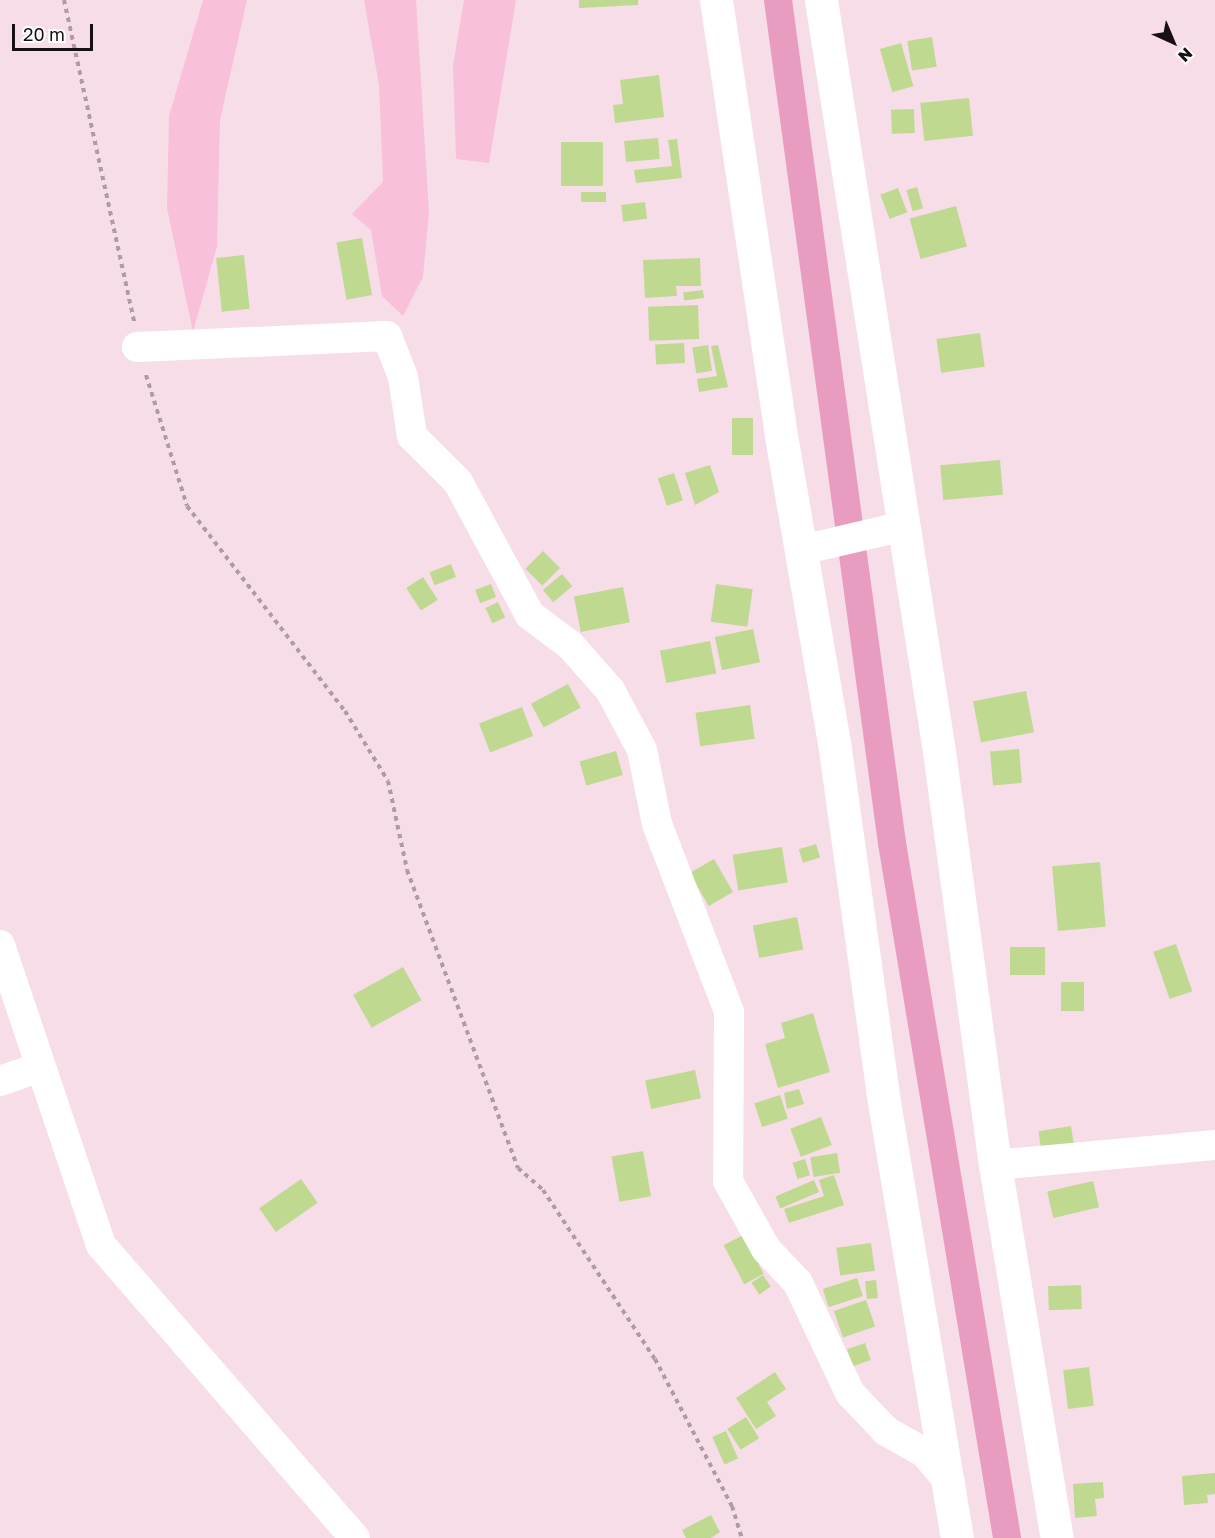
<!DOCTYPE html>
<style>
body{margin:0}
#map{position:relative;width:1215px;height:1538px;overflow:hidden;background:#f7dde8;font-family:"Golos Text",sans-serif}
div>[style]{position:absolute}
.green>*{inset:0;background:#f8c0d9}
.canal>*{height:28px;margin:-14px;padding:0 14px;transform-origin:14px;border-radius:14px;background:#e89dc0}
.building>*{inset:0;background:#c0d991;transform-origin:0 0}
.path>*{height:4px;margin-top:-2px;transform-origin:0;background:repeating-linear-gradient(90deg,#af9ba4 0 4.5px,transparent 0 9px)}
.street>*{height:30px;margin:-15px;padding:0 15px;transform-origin:15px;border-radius:15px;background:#fff}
.secondary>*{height:33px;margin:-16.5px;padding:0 16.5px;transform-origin:16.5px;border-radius:16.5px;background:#fff}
span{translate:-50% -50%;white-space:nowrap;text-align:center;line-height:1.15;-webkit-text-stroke:5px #fff;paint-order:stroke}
.north{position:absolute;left:1143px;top:12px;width:60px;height:60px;-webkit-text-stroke:4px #fff;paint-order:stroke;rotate:136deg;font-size:16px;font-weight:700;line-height:24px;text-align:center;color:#181014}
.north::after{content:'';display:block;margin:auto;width:21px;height:27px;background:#181014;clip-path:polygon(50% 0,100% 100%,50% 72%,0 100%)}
.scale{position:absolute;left:12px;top:24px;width:81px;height:27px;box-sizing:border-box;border:3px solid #181014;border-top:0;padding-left:8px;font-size:18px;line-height:21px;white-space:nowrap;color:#181014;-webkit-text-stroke:4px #fff;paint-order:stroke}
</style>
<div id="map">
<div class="green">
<i style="clip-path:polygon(203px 0,247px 0,220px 120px,217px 246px,193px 332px,167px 208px,169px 116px)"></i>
<i style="clip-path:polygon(364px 0,416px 0,429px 213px,423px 277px,403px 316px,382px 296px,371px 230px,352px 214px,383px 182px,379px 85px)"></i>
<i style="clip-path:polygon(464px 0,516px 0,489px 163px,456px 159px,453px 66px)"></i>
</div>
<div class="canal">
<i style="left:778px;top:0;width:851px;rotate:82.3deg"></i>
<i style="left:892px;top:843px;width:704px;rotate:80.6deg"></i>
</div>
<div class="building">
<i style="clip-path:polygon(579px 0,638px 0,638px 5px,579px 8px)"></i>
<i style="left:932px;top:37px;width:30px;height:25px;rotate:81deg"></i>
<i style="left:901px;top:43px;width:45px;height:22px;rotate:74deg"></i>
<i style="clip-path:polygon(659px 75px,664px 117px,615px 123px,613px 105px,623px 104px,620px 80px)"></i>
<i style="left:969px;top:98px;width:38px;height:49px;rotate:84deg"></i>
<i style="left:914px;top:109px;width:24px;height:23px;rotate:88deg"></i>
<i style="left:658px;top:138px;width:21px;height:34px;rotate:85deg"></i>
<i style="clip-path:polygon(677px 139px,682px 178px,636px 183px,634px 170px,672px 166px,668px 140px)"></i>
<i style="left:603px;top:142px;width:44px;height:42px;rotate:90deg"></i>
<i style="left:917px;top:187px;width:22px;height:11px;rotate:74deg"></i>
<i style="left:898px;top:188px;width:26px;height:19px;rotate:69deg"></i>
<i style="left:581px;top:192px;width:25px;height:10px"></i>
<i style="left:645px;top:202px;width:17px;height:24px;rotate:83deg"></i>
<i style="left:956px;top:206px;width:42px;height:48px;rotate:75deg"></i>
<i style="left:362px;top:238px;width:58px;height:26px;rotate:80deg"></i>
<i style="left:244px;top:255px;width:54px;height:28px;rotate:84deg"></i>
<i style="clip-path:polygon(700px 258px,701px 286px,676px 286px,677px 296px,645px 298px,643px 260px)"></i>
<i style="left:703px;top:290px;width:8px;height:20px;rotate:83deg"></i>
<i style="left:698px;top:305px;width:34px;height:50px;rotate:88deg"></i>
<i style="left:980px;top:333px;width:34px;height:44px;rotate:82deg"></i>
<i style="left:684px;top:343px;width:20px;height:29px;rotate:87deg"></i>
<i style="left:708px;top:345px;width:26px;height:16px;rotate:81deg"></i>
<i style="clip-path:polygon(718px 345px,728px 387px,699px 392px,697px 379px,717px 376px,711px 346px)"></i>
<i style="left:732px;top:418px;width:21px;height:37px"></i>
<i style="left:1000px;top:460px;width:35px;height:60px;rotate:85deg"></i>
<i style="clip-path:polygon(710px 465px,719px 492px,695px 505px,685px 473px)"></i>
<i style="left:674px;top:473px;width:29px;height:17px;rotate:72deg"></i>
<i style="left:543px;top:551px;width:24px;height:25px;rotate:45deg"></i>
<i style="left:451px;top:564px;width:14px;height:23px;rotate:69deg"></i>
<i style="left:562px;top:574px;width:16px;height:25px;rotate:50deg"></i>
<i style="left:423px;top:577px;width:27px;height:20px;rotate:57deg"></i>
<i style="left:491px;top:584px;width:14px;height:17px;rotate:69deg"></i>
<i style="left:716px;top:584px;width:37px;height:38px;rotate:8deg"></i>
<i style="left:623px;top:587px;width:36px;height:50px;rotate:79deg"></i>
<i style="left:498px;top:602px;width:17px;height:14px;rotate:65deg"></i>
<i style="left:753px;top:629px;width:34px;height:39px;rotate:78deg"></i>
<i style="left:710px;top:641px;width:33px;height:51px;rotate:79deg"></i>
<i style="left:568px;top:684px;width:27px;height:42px;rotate:62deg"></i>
<i style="left:1026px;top:691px;width:42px;height:54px;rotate:79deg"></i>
<i style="left:750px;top:705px;width:34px;height:55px;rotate:82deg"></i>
<i style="left:522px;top:707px;width:31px;height:46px;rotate:69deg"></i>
<i style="left:1019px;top:749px;width:34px;height:29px;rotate:85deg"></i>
<i style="left:616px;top:751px;width:25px;height:38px;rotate:74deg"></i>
<i style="left:816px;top:844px;width:14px;height:18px;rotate:73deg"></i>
<i style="left:782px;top:847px;width:36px;height:50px;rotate:81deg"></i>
<i style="left:714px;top:859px;width:38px;height:28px;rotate:60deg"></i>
<i style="left:1100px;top:862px;width:65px;height:48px;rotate:85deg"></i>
<i style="left:797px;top:917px;width:33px;height:45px;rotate:79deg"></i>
<i style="left:1176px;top:944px;width:50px;height:24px;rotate:71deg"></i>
<i style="left:1045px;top:947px;width:28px;height:35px;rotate:90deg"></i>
<i style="left:403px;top:967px;width:38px;height:57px;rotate:61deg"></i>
<i style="left:1061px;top:982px;width:23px;height:29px"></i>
<i style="clip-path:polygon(813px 1013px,830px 1072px,778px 1088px,765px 1044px,785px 1038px,781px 1023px)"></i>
<i style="left:695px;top:1070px;width:29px;height:51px;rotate:78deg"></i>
<i style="clip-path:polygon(799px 1089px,804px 1104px,787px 1109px,784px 1093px)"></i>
<i style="left:780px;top:1095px;width:25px;height:27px;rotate:72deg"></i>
<i style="left:821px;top:1117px;width:30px;height:33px;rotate:69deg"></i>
<i style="left:1071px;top:1126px;width:19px;height:33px;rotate:81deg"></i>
<i style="left:643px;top:1151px;width:46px;height:32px;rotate:80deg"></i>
<i style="left:837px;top:1153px;width:20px;height:27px;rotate:81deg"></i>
<i style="left:805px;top:1159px;width:17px;height:13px;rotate:73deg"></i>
<i style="clip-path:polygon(834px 1175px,844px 1205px,789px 1223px,784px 1209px,824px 1196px,819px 1180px)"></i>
<i style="left:301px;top:1179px;width:29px;height:51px;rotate:55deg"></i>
<i style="left:814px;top:1180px;width:13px;height:42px;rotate:67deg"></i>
<i style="left:1093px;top:1181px;width:27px;height:47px;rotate:77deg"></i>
<i style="left:743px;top:1235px;width:44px;height:22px;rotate:62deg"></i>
<i style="left:871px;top:1243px;width:28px;height:35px;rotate:82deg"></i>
<i style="left:763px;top:1275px;width:14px;height:14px;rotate:56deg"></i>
<i style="left:857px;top:1278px;width:19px;height:36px;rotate:72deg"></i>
<i style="left:876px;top:1280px;width:18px;height:11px;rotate:84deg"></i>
<i style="left:1081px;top:1285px;width:24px;height:33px;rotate:88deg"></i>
<i style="left:866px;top:1300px;width:28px;height:34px;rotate:71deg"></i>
<i style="left:865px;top:1343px;width:18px;height:19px;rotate:71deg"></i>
<i style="left:1089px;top:1367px;width:39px;height:26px;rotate:83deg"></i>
<i style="clip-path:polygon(775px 1372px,786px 1389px,767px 1402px,776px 1416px,756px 1429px,736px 1398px)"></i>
<i style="left:746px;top:1417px;width:25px;height:22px;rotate:58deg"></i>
<i style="left:726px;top:1431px;width:30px;height:15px;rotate:66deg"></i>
<i style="clip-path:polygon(1215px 1473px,1215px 1494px,1207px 1495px,1208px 1503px,1184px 1505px,1182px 1476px)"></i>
<i style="clip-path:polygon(1103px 1482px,1104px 1498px,1095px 1499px,1097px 1516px,1075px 1518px,1073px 1484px)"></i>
<i style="clip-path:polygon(711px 1515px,720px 1532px,711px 1538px,686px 1538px,682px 1530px)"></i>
</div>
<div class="path">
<i style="left:64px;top:0;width:329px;rotate:77.7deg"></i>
<i style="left:146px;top:375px;width:137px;rotate:72.6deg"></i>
<i style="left:187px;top:506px;width:259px;rotate:52.4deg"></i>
<i style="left:345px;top:711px;width:82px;rotate:58.4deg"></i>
<i style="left:388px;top:781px;width:91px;rotate:77.9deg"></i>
<i style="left:407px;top:870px;width:318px;rotate:69.6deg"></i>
<i style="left:518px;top:1168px;width:33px;rotate:41deg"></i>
<i style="left:543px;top:1190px;width:203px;rotate:56.5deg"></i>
<i style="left:655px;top:1359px;width:166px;rotate:62.4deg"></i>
<i style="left:732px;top:1506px;width:34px;rotate:73deg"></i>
</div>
<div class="street">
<i style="left:137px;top:347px;width:250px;rotate:-2.5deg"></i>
<i style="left:387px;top:336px;width:44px;rotate:68.7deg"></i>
<i style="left:403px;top:377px;width:60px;rotate:81.3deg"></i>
<i style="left:412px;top:436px;width:65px;rotate:45deg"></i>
<i style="left:458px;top:482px;width:151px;rotate:61.6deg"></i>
<i style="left:530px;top:615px;width:50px;rotate:36.9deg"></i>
<i style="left:570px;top:645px;width:60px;rotate:48.4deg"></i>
<i style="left:610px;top:690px;width:68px;rotate:61.9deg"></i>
<i style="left:642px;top:750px;width:76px;rotate:78.5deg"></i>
<i style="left:657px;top:824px;width:201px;rotate:69deg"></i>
<i style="left:729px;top:1012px;width:169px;rotate:90.3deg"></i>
<i style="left:728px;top:1181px;width:78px;rotate:60.8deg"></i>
<i style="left:766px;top:1249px;width:47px;rotate:46.7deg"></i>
<i style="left:798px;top:1283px;width:122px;rotate:64.7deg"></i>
<i style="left:850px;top:1393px;width:52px;rotate:46.5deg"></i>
<i style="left:886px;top:1431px;width:45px;rotate:29.4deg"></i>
<i style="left:925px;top:1453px;width:39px;rotate:50deg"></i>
<i style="left:801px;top:550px;width:107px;rotate:-13deg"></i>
<i style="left:0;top:945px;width:317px;rotate:71.4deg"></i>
<i style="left:101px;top:1245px;width:388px;rotate:49.1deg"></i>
<i style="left:0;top:1081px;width:42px;rotate:-19.3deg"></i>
<i style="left:995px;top:1165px;width:221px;rotate:-5.2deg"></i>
</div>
<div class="secondary">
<i style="left:716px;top:0;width:435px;rotate:81.5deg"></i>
<i style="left:780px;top:430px;width:317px;rotate:80.2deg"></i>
<i style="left:834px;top:742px;width:351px;rotate:82.1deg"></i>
<i style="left:882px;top:1090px;width:454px;rotate:80.5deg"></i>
<i style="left:821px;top:0;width:760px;rotate:81.07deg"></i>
<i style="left:939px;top:751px;width:418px;rotate:82.3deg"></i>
<i style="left:995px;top:1165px;width:378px;rotate:80.6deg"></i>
</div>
<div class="north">N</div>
<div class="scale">20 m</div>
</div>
